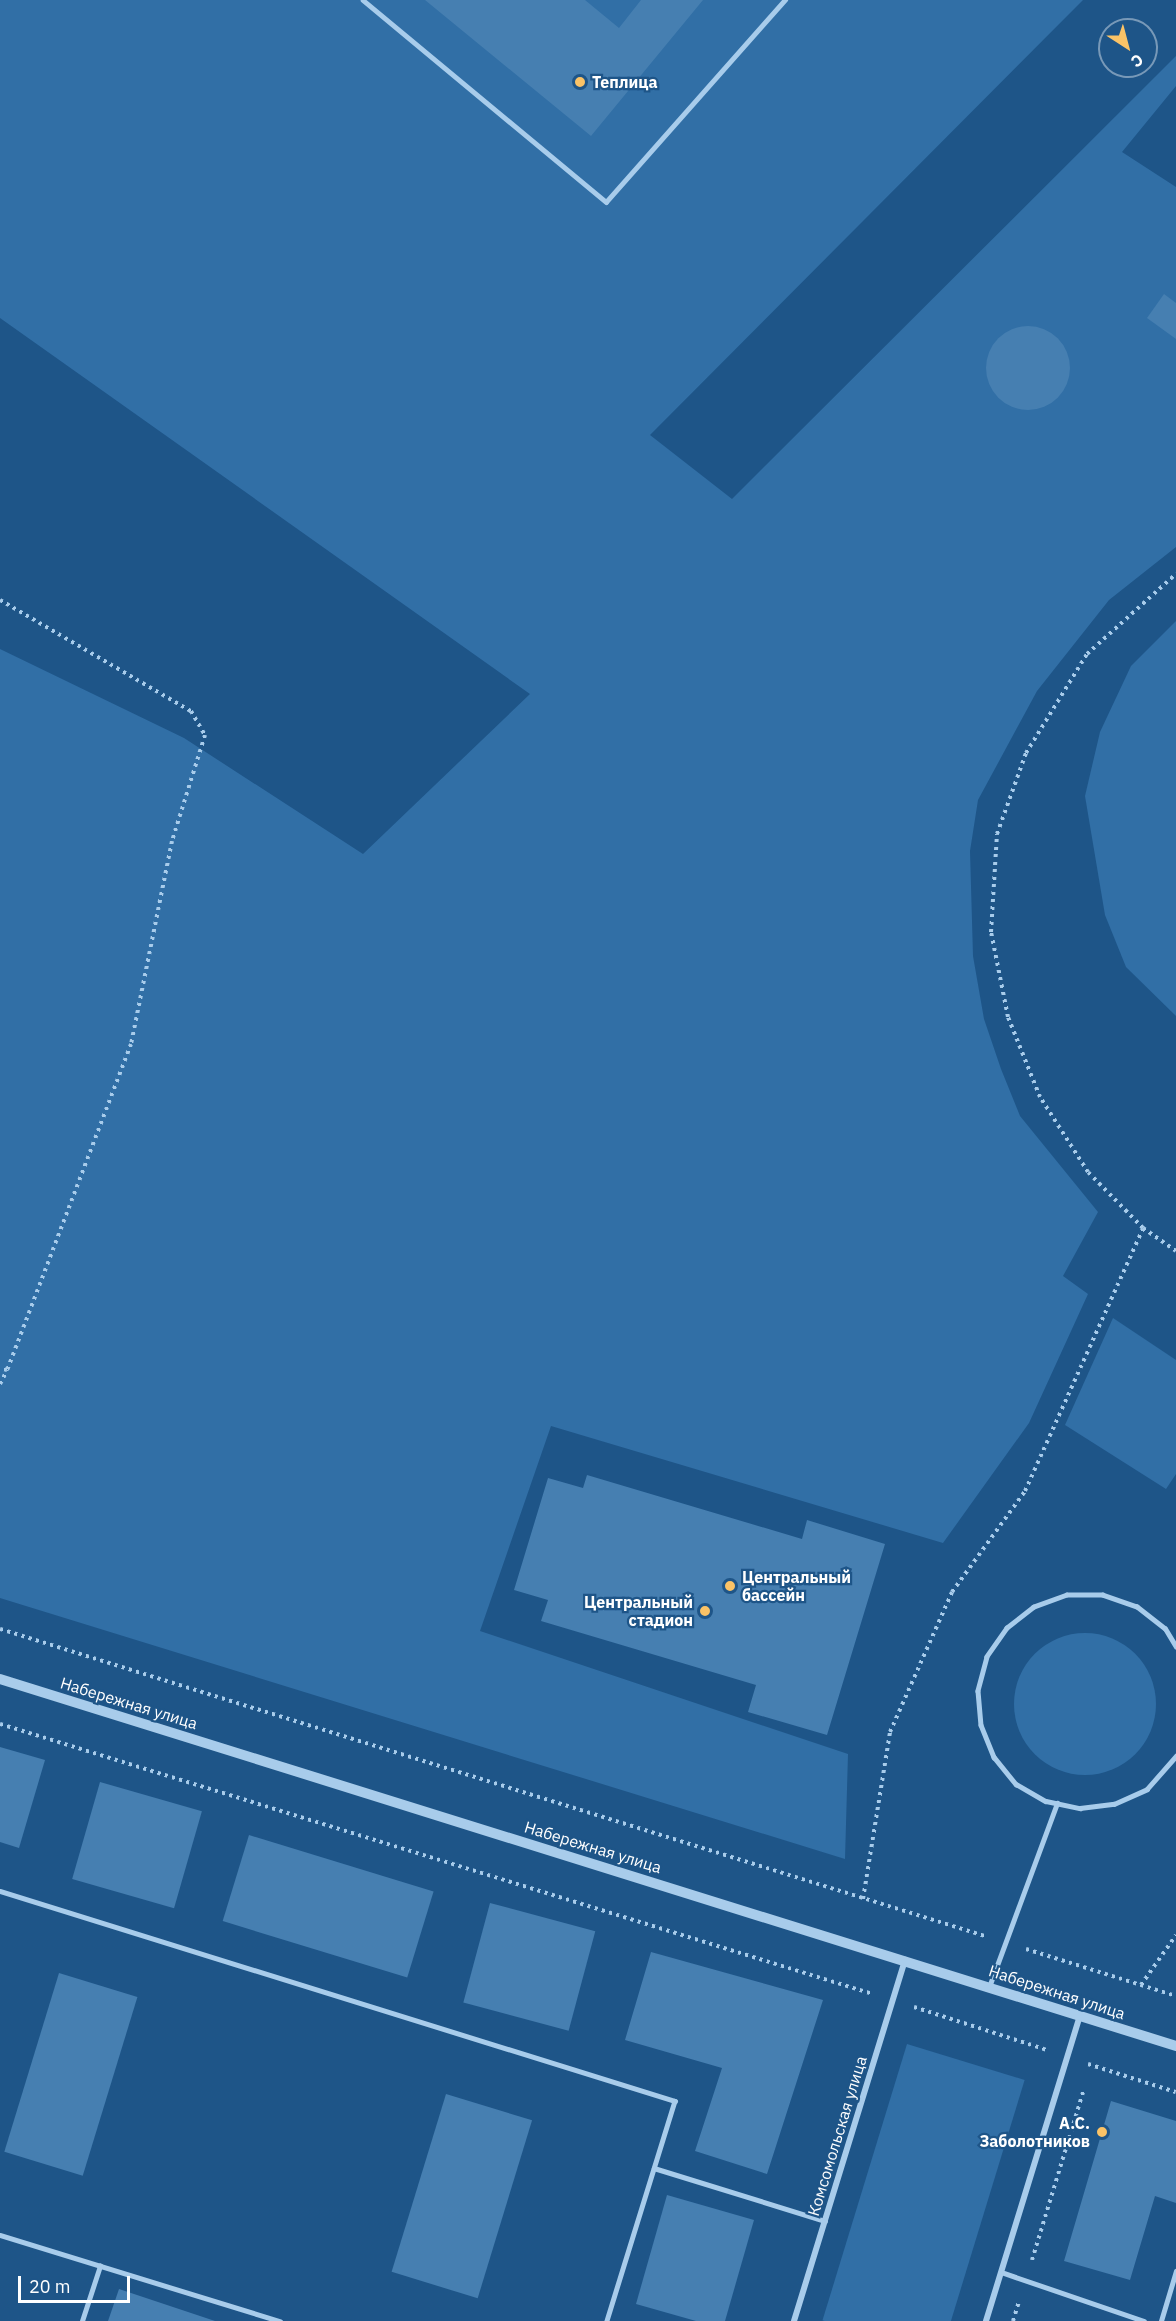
<!DOCTYPE html>
<meta charset="utf-8">
<style>
body{margin:0}
#map{position:relative;width:1176px;height:2321px;overflow:hidden;background:#1e5588;font-family:"IBM Plex Sans",sans-serif}
div>[style]{position:absolute}
.green>*{inset:0;background:#316fa6;transform-origin:0 0}
.round{border-radius:50%}
.building>*{inset:0;background:#467fb1;transform-origin:0 0}
.path>*{height:4px;margin-top:-2px;transform-origin:0;background:repeating-linear-gradient(90deg,#a8cceb 0 3px,transparent 0 7.5px)}
.service>*{height:4.5px;margin:-2.25px;padding:0 2.25px;transform-origin:2.25px;border-radius:2.25px;background:#a8cceb}
.minor>*{height:6px;margin:-3px;padding:0 3px;transform-origin:3px;border-radius:3px;background:#a8cceb}
.tertiary>*{height:10px;margin:-5px;padding:0 5px;transform-origin:5px;border-radius:5px;background:#a8cceb}
.dots>*{width:16px;height:16px;translate:-50% -50%;box-sizing:border-box;border:3px solid #1e5588;border-radius:50%}
span{translate:-50% -50%;white-space:nowrap;text-align:center;line-height:1.15;-webkit-text-stroke:4.5px #1e5588;paint-order:stroke}
.poi-label{font-size:16px;color:#fff;font-weight:700}
.left{translate:0 -50%;text-align:left}
.right{translate:-100% -50%;text-align:right}
.street-label{font-size:16px;color:#fff}
.north{position:absolute;left:1098px;top:18px;width:60px;height:60px;box-sizing:border-box;background:#1e5588;border:2px solid #7899b8;border-radius:50%;rotate:144deg;font-size:16px;font-weight:700;line-height:24px;text-align:center;color:#fff}
.north::after{content:'';display:block;margin:auto;width:21px;height:27px;background:#fac367;clip-path:polygon(50% 0,100% 100%,50% 72%,0 100%)}
.scale{position:absolute;left:18px;top:2276px;width:112px;height:27px;box-sizing:border-box;border:3px solid #fff;border-top:0;padding-left:8px;font-size:18px;line-height:21px;white-space:nowrap;color:#fff;-webkit-text-stroke:4px #1e5588;paint-order:stroke}
</style>
<div id="map">
<div class="green">
<i style="clip-path:polygon(0 0,1083px 0,650px 435px,732px 499px,1176px 56px,1176px 86px,1122px 152px,1176px 187px,1176px 547px,1109px 600px,1037px 691px,978px 800px,970px 851px,973px 956px,984px 1019px,1001px 1069px,1020px 1116px,1098px 1212px,1063px 1276px,1088px 1294px,1029px 1423px,943px 1543px,551px 1426px,480px 1631px,848px 1754px,845px 1859px,0 1598px,0 649px,184px 738px,363px 854px,530px 694px,0 318px)"></i>
<i style="clip-path:polygon(1176px 621px,1176px 1016px,1126px 967px,1105px 915px,1085px 796px,1100px 732px,1131px 666px)"></i>
<i style="clip-path:polygon(1113px 1318px,1176px 1360px,1176px 1474px,1166px 1489px,1065px 1425px)"></i>
<i class="round" style="left:1014px;top:1633px;width:142px;height:142px"></i>
<i style="left:907px;top:2044px;width:123px;height:289px;rotate:17deg"></i>
</div>
<div class="building">
<i style="clip-path:polygon(425px 0,585px 0,619px 28px,641px 0,703px 0,591px 136px)"></i>
<i style="clip-path:polygon(1164px 294px,1176px 303px,1176px 339px,1147px 318px)"></i>
<i class="round" style="left:986px;top:326px;width:84px;height:84px"></i>
<i style="clip-path:polygon(587px 1475px,802px 1539px,807px 1520px,885px 1544px,827px 1735px,748px 1712px,756px 1685px,541px 1621px,548px 1600px,514px 1590px,548px 1478px,583px 1488px)"></i>
<i style="clip-path:polygon(0 1747px,45px 1760px,19px 1848px,0 1842px)"></i>
<i style="left:100px;top:1782px;width:106px;height:101px;rotate:16deg"></i>
<i style="left:249px;top:1835px;width:193px;height:90px;rotate:17deg"></i>
<i style="left:490px;top:1903px;width:109px;height:103px;rotate:15deg"></i>
<i style="clip-path:polygon(651px 1952px,823px 2000px,767px 2174px,695px 2151px,722px 2068px,625px 2040px)"></i>
<i style="left:59px;top:1973px;width:82px;height:187px;rotate:17deg"></i>
<i style="left:446px;top:2094px;width:90px;height:186px;rotate:17deg"></i>
<i style="clip-path:polygon(1111px 2101px,1176px 2121px,1176px 2203px,1155px 2196px,1130px 2280px,1064px 2261px)"></i>
<i style="clip-path:polygon(667px 2195px,754px 2220px,725px 2321px,696px 2321px,636px 2304px)"></i>
<i style="clip-path:polygon(119px 2289px,215px 2321px,108px 2321px)"></i>
</div>
<div class="path">
<i style="left:0;top:600px;width:221px;rotate:30.2deg"></i>
<i style="left:191px;top:711px;width:28px;rotate:60deg"></i>
<i style="left:205px;top:735px;width:111px;rotate:107.3deg"></i>
<i style="left:172px;top:841px;width:207px;rotate:101.4deg"></i>
<i style="left:131px;top:1044px;width:349px;rotate:110.8deg"></i>
<i style="left:7px;top:1370px;width:7px;rotate:-164deg"></i>
<i style="left:1143px;top:1228px;width:40px;rotate:34.9deg"></i>
<i style="left:0;top:1384px;width:16px;rotate:-63deg"></i>
<i style="left:0;top:1629px;width:1032px;rotate:17.31deg"></i>
<i style="left:0;top:1724px;width:914px;rotate:17.19deg"></i>
<i style="left:863px;top:1899px;width:169px;rotate:-80.8deg"></i>
<i style="left:890px;top:1732px;width:153px;rotate:-66.1deg"></i>
<i style="left:952px;top:1592px;width:125px;rotate:-54.1deg"></i>
<i style="left:1025px;top:1491px;width:288px;rotate:-65.8deg"></i>
<i style="left:1143px;top:1228px;width:78px;rotate:-134.5deg"></i>
<i style="left:1088px;top:1172px;width:89px;rotate:-122.6deg"></i>
<i style="left:1040px;top:1097px;width:86px;rotate:-111.8deg"></i>
<i style="left:1008px;top:1017px;width:87px;rotate:-101.3deg"></i>
<i style="left:991px;top:932px;width:98px;rotate:-86.5deg"></i>
<i style="left:997px;top:834px;width:86px;rotate:-70.3deg"></i>
<i style="left:1026px;top:753px;width:116px;rotate:-58.4deg"></i>
<i style="left:1087px;top:654px;width:120px;rotate:-42deg"></i>
<i style="left:1026px;top:1949px;width:157px;rotate:17.4deg"></i>
<i style="left:1141px;top:1985px;width:61px;rotate:-55deg"></i>
<i style="left:914px;top:2007px;width:140px;rotate:17.9deg"></i>
<i style="left:1088px;top:2064px;width:92px;rotate:17.7deg"></i>
<i style="left:1032px;top:2260px;width:179px;rotate:-73.1deg"></i>
<i style="left:1013px;top:2321px;width:21px;rotate:-73deg"></i>
</div>
<div class="service">
<i style="left:363px;top:0;width:316px;rotate:39.7deg"></i>
<i style="left:606px;top:202px;width:270px;rotate:-48.5deg"></i>
<i style="left:1176px;top:1647px;width:21px;rotate:-121deg"></i>
<i style="left:1165px;top:1629px;width:36px;rotate:-142deg"></i>
<i style="left:1137px;top:1607px;width:36px;rotate:-161deg"></i>
<i style="left:1103px;top:1595px;width:36px;rotate:180deg"></i>
<i style="left:1067px;top:1595px;width:35px;rotate:160deg"></i>
<i style="left:1034px;top:1607px;width:34px;rotate:142deg"></i>
<i style="left:1007px;top:1628px;width:35px;rotate:125deg"></i>
<i style="left:987px;top:1657px;width:35px;rotate:105deg"></i>
<i style="left:978px;top:1691px;width:34px;rotate:85deg"></i>
<i style="left:981px;top:1725px;width:35px;rotate:68deg"></i>
<i style="left:994px;top:1757px;width:35px;rotate:51deg"></i>
<i style="left:1016px;top:1784px;width:34px;rotate:30deg"></i>
<i style="left:1046px;top:1801px;width:35px;rotate:12deg"></i>
<i style="left:1080px;top:1808px;width:34px;rotate:-7deg"></i>
<i style="left:1114px;top:1804px;width:36px;rotate:-24deg"></i>
<i style="left:1147px;top:1789px;width:44px;rotate:-48.7deg"></i>
<i style="left:0;top:1891px;width:707px;rotate:17.28deg"></i>
<i style="left:675px;top:2101px;width:230px;rotate:107.2deg"></i>
<i style="left:989px;top:1987px;width:196px;rotate:-69.7deg"></i>
<i style="left:654px;top:2168px;width:179px;rotate:17.2deg"></i>
<i style="left:0;top:2235px;width:293px;rotate:17.1deg"></i>
<i style="left:1001px;top:2272px;width:151px;rotate:18.9deg"></i>
<i style="left:82px;top:2321px;width:58px;rotate:-71.9deg"></i>
<i style="left:1161px;top:2321px;width:52px;rotate:-73.3deg"></i>
</div>
<div class="minor">
<i style="left:794px;top:2321px;width:378px;rotate:-72.9deg"></i>
<i style="left:986px;top:2321px;width:320px;rotate:-72.9deg"></i>
</div>
<div class="tertiary">
<i style="left:0;top:1679px;width:1232px;rotate:17.33deg"></i>
</div>
<div class="dots">
<i style="left:580px;top:82px;background:#fac367"></i>
<i style="left:730px;top:1586px;background:#fac367"></i>
<i style="left:705px;top:1611px;background:#fac367"></i>
<i style="left:1102px;top:2132px;background:#fac367"></i>
</div>
<div class="poi-label">
<span class="left" style="left:592px;top:82px">Теплица</span>
<span class="left" style="left:742px;top:1586px">Центральный<br>бассейн</span>
<span class="right" style="left:693px;top:1611px">Центральный<br>стадион</span>
<span class="right" style="left:1090px;top:2132px">А.С.<br>Заболотников</span>
</div>
<div class="street-label">
<span style="left:129px;top:1703px;rotate:17deg">Набережная улица</span>
<span style="left:593px;top:1847px;rotate:17deg">Набережная улица</span>
<span style="left:1057px;top:1992px;rotate:18deg">Набережная улица</span>
<span style="left:837px;top:2136px;rotate:-73deg">Комсомольская улица</span>
</div>
<div class="north">С</div>
<div class="scale">20 m</div>
</div>
